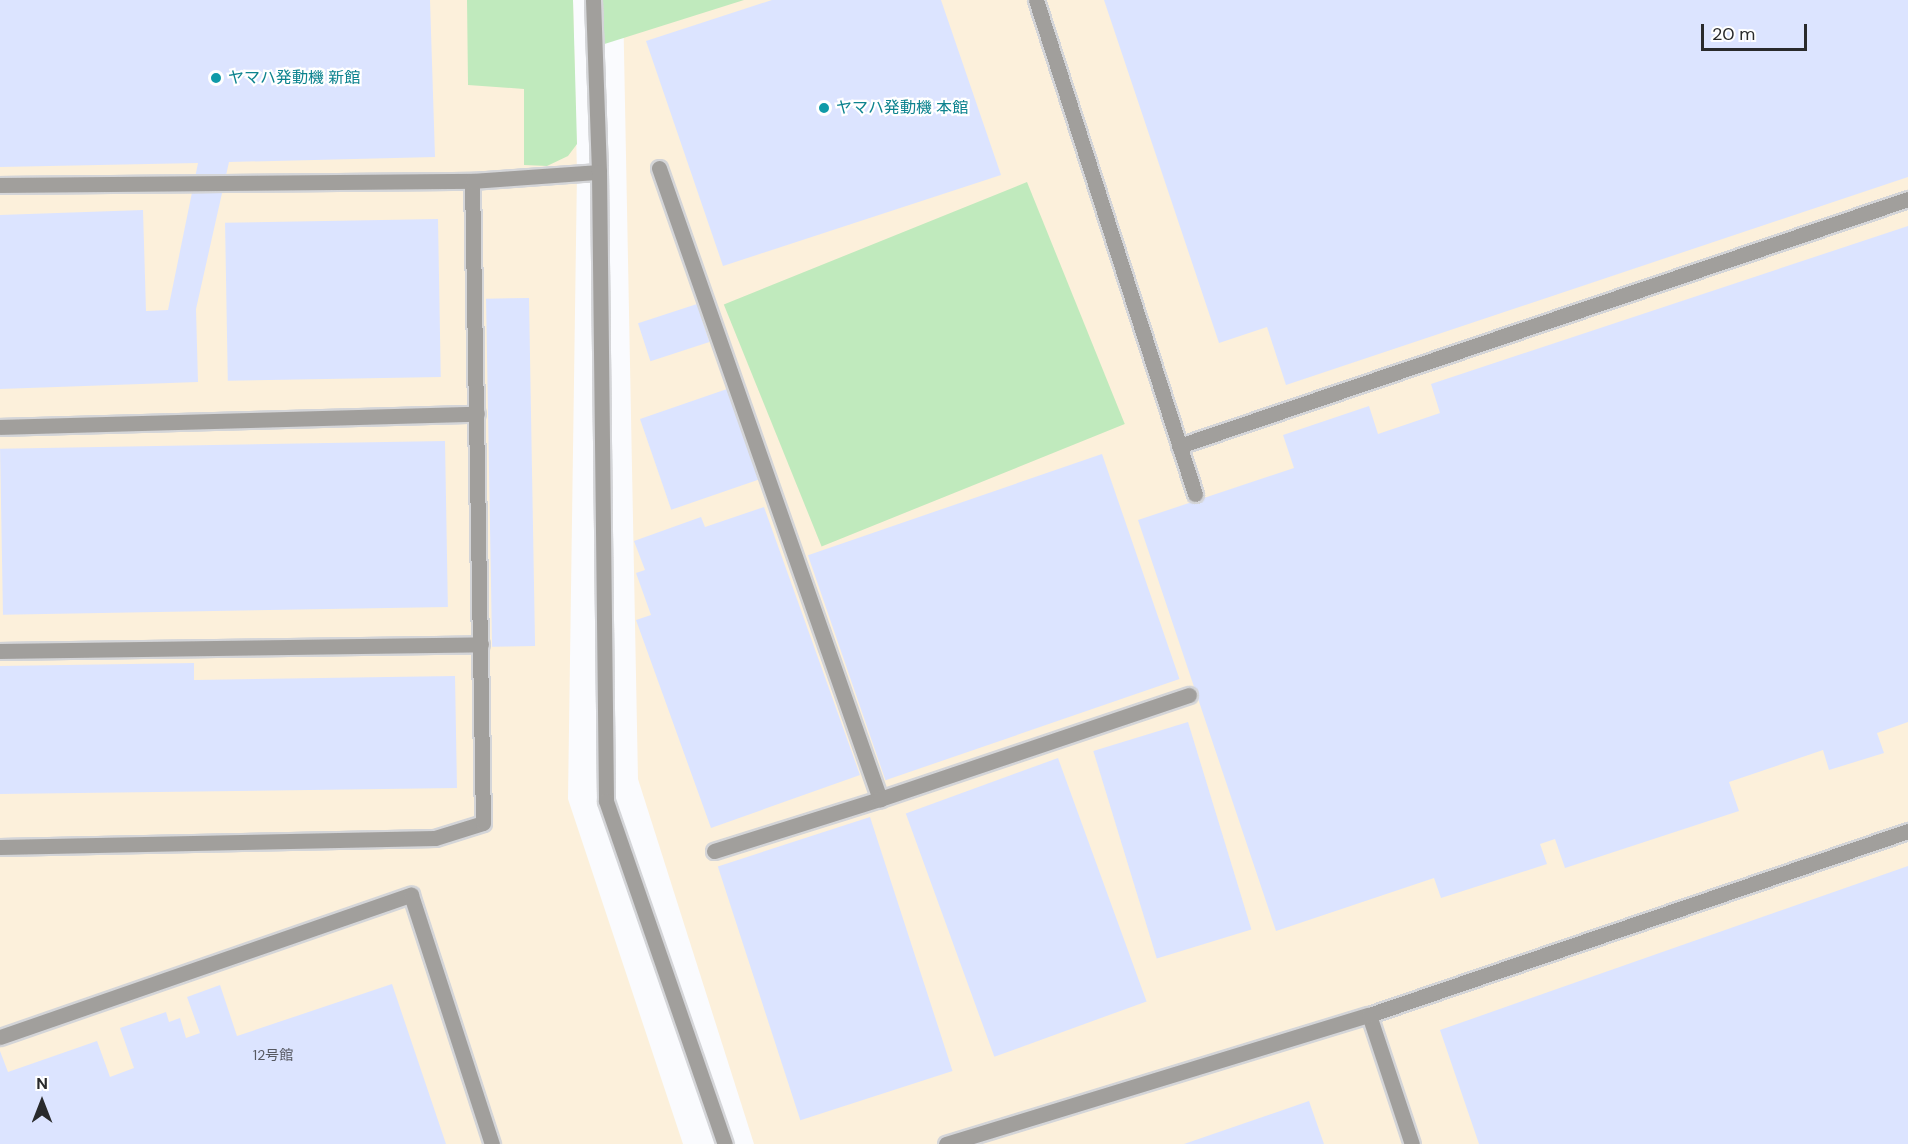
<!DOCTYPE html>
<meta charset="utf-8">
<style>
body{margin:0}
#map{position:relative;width:1908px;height:1144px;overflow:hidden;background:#fafbfe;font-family:"DM Sans","Noto Sans JP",sans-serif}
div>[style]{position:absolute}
.industrial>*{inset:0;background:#fcf0db}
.green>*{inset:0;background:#c0eabd;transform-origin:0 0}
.building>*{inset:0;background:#dce4ff;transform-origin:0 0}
.roads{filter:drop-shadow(2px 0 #d4d5d8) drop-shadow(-2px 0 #d4d5d8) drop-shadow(0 2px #d4d5d8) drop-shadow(0 -2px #d4d5d8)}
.service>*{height:15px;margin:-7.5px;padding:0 7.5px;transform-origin:7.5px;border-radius:7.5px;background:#a19f9c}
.tertiary>*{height:15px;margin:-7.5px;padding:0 7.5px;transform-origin:7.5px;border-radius:7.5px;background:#a19f9c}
.dots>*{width:16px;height:16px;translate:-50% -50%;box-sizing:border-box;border:3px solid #fff;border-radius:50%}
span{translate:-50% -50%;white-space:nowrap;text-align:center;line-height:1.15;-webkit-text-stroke:4.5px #fff;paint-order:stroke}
.number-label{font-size:14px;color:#565861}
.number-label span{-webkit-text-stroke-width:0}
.culture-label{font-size:16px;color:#0d838f}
.left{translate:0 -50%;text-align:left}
.north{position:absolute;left:12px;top:1072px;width:60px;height:60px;-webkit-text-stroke:4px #fff;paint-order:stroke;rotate:0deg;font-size:16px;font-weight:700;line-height:24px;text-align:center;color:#292a2c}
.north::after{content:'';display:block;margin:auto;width:21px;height:27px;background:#292a2c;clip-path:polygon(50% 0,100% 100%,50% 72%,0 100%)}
.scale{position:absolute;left:1701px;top:24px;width:106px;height:27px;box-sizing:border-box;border:3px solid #292a2c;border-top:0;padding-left:8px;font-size:18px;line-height:21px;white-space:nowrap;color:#292a2c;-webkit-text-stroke:4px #fff;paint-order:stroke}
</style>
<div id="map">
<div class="industrial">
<i style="clip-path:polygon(0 0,573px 0,577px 173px,568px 799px,683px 1144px,0 1144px)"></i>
<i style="clip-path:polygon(623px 0,1908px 0,1908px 1144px,754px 1144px,638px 779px)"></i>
</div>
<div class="green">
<i style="clip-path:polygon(467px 0,573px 0,577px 144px,568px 156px,547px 166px,524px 165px,524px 89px,468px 85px)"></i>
<i style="clip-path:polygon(597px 0,744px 0,595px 47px)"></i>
<i style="left:1027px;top:182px;width:261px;height:327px;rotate:68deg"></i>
</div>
<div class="building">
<i style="clip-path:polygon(0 0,430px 0,435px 157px,229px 162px,196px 309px,198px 382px,0 389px,0 215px,143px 210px,146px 311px,168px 310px,198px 163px,0 167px)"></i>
<i style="clip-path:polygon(772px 0,941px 0,1001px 175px,723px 266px,646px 41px)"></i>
<i style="clip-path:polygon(1104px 0,1908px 0,1908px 177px,1286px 385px,1267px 327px,1219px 343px)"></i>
<i style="left:438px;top:219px;width:158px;height:213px;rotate:89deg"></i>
<i style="clip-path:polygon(1908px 226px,1908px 722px,1877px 733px,1884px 753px,1829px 770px,1823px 750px,1729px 782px,1739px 811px,1565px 868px,1555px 839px,1540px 844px,1547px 864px,1441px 898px,1434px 878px,1276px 931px,1138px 520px,1294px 468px,1283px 435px,1369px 406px,1378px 434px,1440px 413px,1431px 384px)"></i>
<i style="left:529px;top:298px;width:348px;height:43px;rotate:89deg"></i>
<i style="left:697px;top:304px;width:40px;height:62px;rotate:72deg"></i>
<i style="left:727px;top:389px;width:96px;height:92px;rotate:71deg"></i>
<i style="left:445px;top:441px;width:166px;height:445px;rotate:89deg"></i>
<i style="left:1102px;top:454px;width:238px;height:311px;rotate:71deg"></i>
<i style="clip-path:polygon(764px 507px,860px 775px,711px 828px,636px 620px,651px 615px,636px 573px,645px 570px,634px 541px,701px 517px,705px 527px)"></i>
<i style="clip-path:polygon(194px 663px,194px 680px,455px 676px,457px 788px,0 794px,0 666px)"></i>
<i style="left:1188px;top:722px;width:217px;height:99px;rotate:73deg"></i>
<i style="left:1058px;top:758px;width:259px;height:162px;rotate:70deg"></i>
<i style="left:870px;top:817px;width:267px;height:160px;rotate:72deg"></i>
<i style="clip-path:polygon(1908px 866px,1908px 1144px,1479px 1144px,1440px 1030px)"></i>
<i style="clip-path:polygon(392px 984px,446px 1144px,0 1144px,0 1051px,8px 1072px,97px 1041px,110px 1077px,134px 1068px,120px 1028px,166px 1012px,169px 1022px,180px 1018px,186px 1038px,200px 1033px,187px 997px,220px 985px,237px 1036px)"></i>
<i style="clip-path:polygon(1309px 1101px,1324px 1144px,1184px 1144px)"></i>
</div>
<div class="roads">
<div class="service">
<i style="left:1036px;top:0;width:519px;rotate:72.16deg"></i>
<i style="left:659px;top:168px;width:669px;rotate:70.7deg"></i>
<i style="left:0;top:185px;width:472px;rotate:-0.5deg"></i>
<i style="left:0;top:427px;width:477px;rotate:-1.6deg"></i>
<i style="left:1179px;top:446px;width:770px;rotate:-18.72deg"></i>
<i style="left:0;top:651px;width:481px;rotate:-0.8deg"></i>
<i style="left:0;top:847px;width:435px;rotate:-1.2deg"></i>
<i style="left:435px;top:838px;width:50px;rotate:-17.4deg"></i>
<i style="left:483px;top:823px;width:642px;rotate:-90.98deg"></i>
<i style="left:472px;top:181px;width:127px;rotate:-4.1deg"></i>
<i style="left:714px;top:851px;width:174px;rotate:-17.4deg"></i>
<i style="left:880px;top:799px;width:326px;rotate:-18.6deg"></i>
<i style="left:1369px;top:1015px;width:136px;rotate:71.6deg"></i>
<i style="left:0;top:1037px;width:435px;rotate:-19.1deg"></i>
<i style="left:411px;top:895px;width:262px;rotate:72deg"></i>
<i style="left:946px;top:1144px;width:442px;rotate:-17deg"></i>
<i style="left:1369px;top:1015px;width:570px;rotate:-18.85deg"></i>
</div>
<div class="tertiary">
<i style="left:593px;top:0;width:172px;rotate:88deg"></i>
<i style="left:599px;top:172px;width:629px;rotate:89.36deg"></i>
<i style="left:606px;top:801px;width:363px;rotate:70.9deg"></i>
</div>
</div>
<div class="dots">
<i style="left:216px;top:78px;background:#0f9aa8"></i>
<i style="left:824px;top:108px;background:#0f9aa8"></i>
</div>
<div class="number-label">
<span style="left:273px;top:1055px">12号館</span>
</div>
<div class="culture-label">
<span class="left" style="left:228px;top:78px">ヤマハ発動機 新館</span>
<span class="left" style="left:836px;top:108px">ヤマハ発動機 本館</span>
</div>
<div class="north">N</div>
<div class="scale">20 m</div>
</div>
